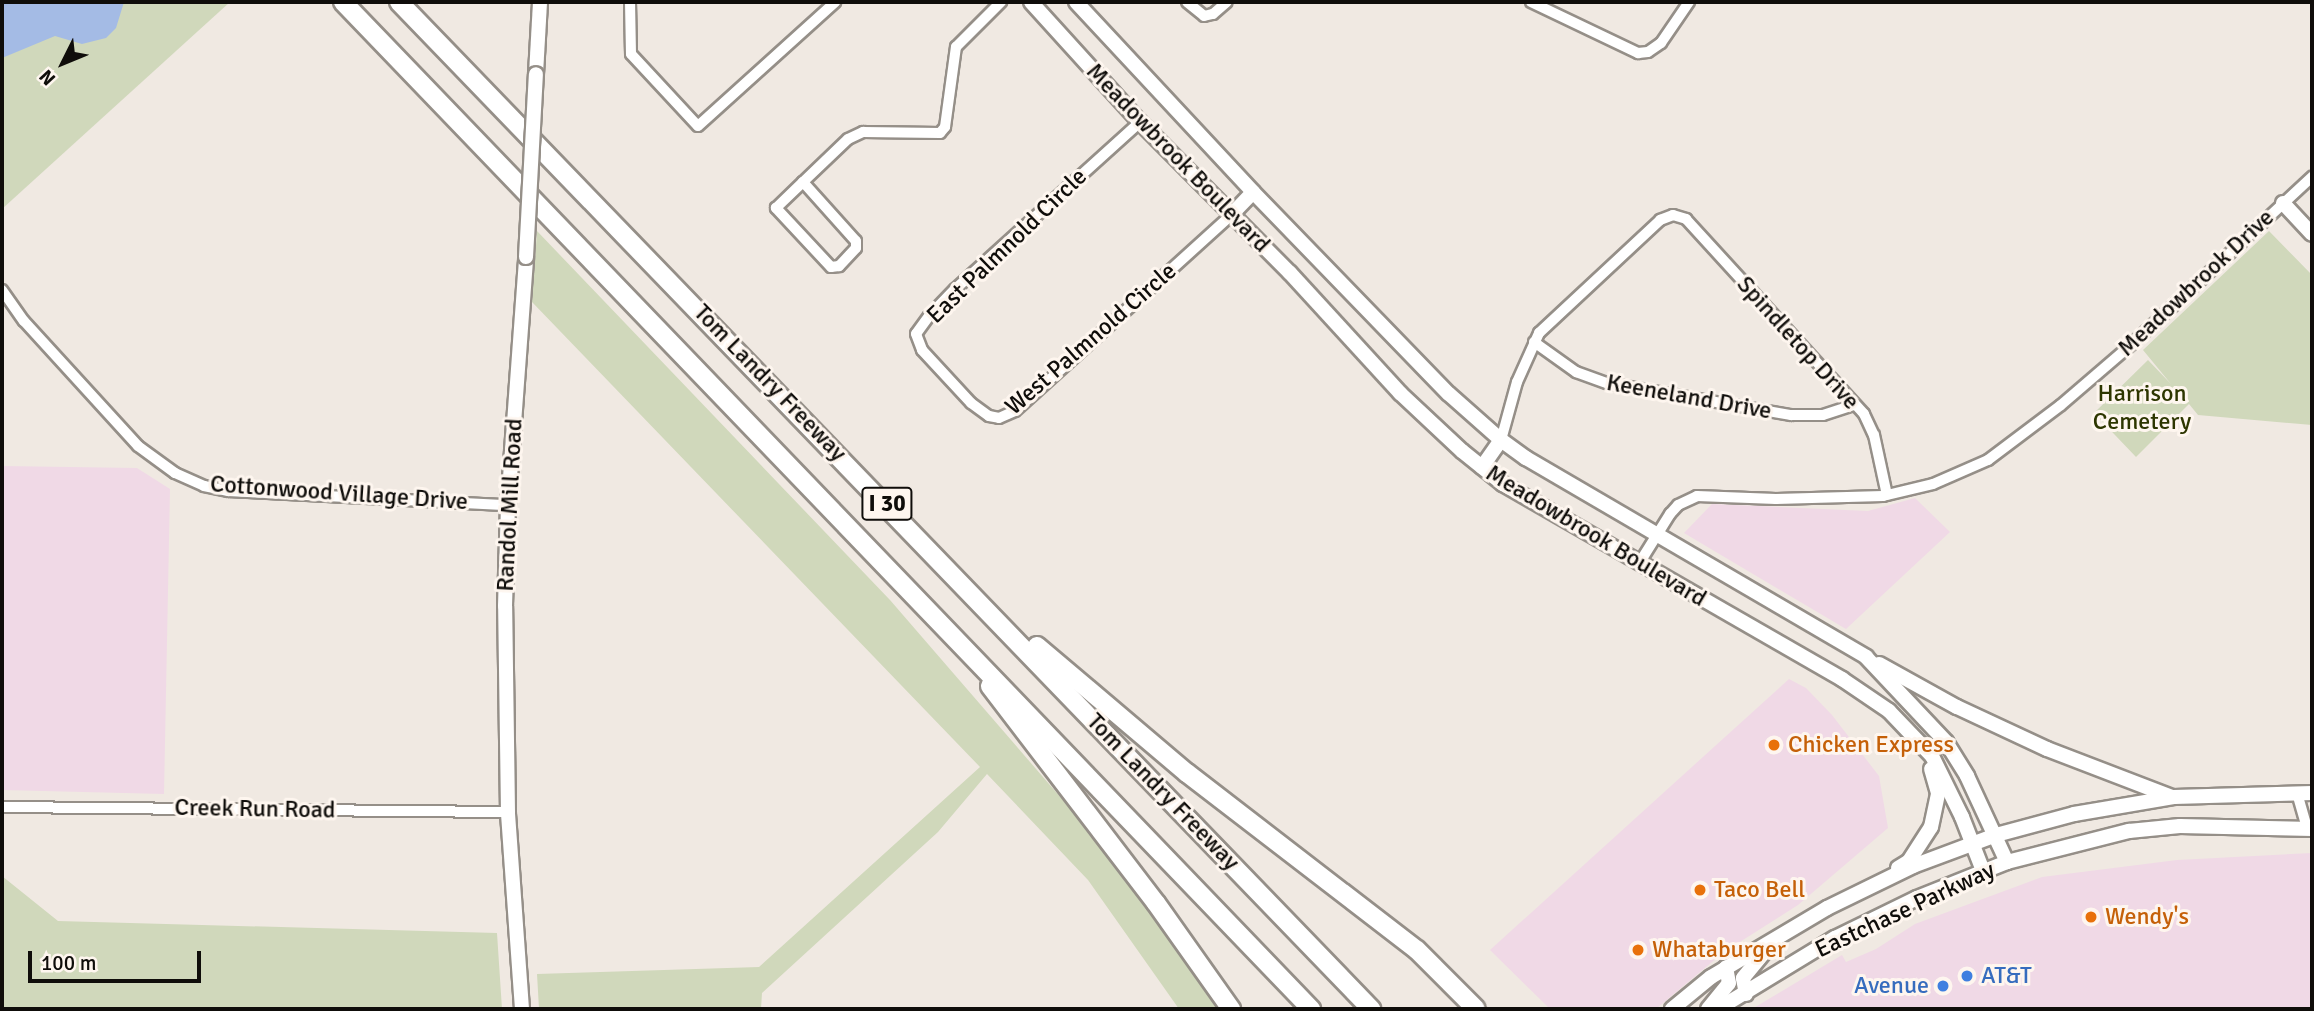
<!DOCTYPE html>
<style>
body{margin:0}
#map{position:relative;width:2314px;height:1011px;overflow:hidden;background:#f0e9e2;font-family:Signika,sans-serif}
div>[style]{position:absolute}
.commercial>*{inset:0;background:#f0d9e6}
.green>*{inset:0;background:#d0d8bb}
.water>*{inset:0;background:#a4bbe5}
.roads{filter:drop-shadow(2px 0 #958f88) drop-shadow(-2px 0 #958f88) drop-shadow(0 2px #958f88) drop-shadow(0 -2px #958f88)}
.street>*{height:10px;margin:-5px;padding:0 5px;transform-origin:5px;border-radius:5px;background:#fff}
.secondary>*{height:14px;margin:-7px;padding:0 7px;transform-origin:7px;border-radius:7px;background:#fff}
.highway>*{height:18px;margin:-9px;padding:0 9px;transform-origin:9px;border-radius:9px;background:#fff}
.bridges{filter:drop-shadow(2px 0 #958f88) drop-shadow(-2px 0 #958f88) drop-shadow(0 2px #958f88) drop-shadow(0 -2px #958f88)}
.secondary-bridge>*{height:14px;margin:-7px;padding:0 7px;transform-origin:7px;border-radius:7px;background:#fff}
.dots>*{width:19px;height:19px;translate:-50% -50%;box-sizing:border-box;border:4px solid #fef6ef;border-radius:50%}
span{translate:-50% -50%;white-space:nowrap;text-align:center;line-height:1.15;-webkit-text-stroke:6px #fef6ef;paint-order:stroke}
.shield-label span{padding:2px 5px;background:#fef6ef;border:2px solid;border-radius:5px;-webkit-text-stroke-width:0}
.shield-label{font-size:23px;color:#0f0d0a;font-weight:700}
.street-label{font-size:24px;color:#0f0d0a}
.park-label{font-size:24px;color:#2d3600}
.food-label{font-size:24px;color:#c56008}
.left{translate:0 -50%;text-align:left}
.shop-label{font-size:24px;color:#366cbe}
.right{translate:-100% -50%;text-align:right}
.frame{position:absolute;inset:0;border:4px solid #0f0d0a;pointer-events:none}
.north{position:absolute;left:28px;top:28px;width:70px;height:70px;-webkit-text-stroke:5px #fef6ef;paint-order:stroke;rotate:227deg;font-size:19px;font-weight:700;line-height:28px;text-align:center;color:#0f0d0a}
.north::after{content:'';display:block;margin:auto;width:24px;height:32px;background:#0f0d0a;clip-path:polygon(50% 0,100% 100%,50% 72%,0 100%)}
.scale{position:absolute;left:28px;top:951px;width:173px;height:32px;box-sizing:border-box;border:4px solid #0f0d0a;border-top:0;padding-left:9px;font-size:21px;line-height:24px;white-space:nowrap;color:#0f0d0a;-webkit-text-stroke:5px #fef6ef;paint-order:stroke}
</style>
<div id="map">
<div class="commercial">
<i style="clip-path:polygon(2px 466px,137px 468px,170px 489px,164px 794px,2px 790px)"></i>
<i style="clip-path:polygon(1915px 498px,1950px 532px,1846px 629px,1684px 533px,1712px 504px,1868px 511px)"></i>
<i style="clip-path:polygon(1789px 679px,1806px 688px,1832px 715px,1879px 776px,1888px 828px,1798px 905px,1724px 952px,1656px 1009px,1550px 1009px,1490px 950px)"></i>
<i style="clip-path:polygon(2312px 853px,2312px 1009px,1752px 1009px,1842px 955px,1846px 962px,1876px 949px,1915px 924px,2042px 877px,2177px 860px)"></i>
</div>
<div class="green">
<i style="clip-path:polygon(2px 2px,230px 2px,2px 209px)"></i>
<i style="clip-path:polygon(537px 231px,890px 600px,1132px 880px,1222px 1009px,1179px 1009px,1088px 880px,987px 774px,938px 832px,762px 993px,761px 1009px,539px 1009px,537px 974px,759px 967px,980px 767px,532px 302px)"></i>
<i style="clip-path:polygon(2269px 231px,2312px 275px,2312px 425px,2198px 415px,2189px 404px,2136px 457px,2094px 413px,2148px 360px,2171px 384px,2143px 350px)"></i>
<i style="clip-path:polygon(2px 876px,58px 921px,497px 933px,502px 1009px,2px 1009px)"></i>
</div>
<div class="water">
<i style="clip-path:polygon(2px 2px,124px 2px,116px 28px,106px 38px,82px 44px,55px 36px,2px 58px)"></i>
</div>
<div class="roads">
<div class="street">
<i style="left:630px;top:2px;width:52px;rotate:88.9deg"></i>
<i style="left:631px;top:54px;width:98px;rotate:47.1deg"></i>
<i style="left:698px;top:126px;width:185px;rotate:-42.1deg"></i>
<i style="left:1187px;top:2px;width:22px;rotate:39deg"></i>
<i style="left:1204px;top:16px;width:9px;rotate:-13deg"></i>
<i style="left:1213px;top:14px;width:18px;rotate:-41deg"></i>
<i style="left:1531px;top:2px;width:119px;rotate:25.5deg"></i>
<i style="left:1638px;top:53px;width:10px;rotate:-6deg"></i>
<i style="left:1648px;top:52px;width:16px;rotate:-35deg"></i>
<i style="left:1661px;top:43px;width:50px;rotate:-55.7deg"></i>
<i style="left:1140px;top:122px;width:249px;rotate:137.9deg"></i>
<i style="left:955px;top:289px;width:37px;rotate:134deg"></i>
<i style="left:929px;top:316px;width:22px;rotate:126deg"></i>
<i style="left:916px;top:334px;width:17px;rotate:69deg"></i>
<i style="left:922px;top:350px;width:72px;rotate:47.2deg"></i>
<i style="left:971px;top:403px;width:22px;rotate:36deg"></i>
<i style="left:989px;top:416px;width:10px;rotate:11deg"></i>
<i style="left:999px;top:418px;width:17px;rotate:-24deg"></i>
<i style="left:1015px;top:411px;width:293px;rotate:-42.2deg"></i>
<i style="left:803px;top:182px;width:79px;rotate:48.1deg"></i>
<i style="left:856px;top:241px;width:7px;rotate:90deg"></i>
<i style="left:856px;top:248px;width:25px;rotate:133deg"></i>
<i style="left:839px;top:266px;width:8px;rotate:173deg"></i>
<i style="left:831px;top:267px;width:81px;rotate:-133deg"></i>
<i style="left:776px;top:208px;width:37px;rotate:-44deg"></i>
<i style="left:803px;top:182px;width:62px;rotate:-43.7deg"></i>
<i style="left:848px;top:139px;width:17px;rotate:-25deg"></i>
<i style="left:863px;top:132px;width:77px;rotate:0.7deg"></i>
<i style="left:940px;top:133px;width:8px;rotate:-50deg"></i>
<i style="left:945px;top:127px;width:81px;rotate:-82.2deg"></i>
<i style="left:956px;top:47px;width:64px;rotate:-45deg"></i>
<i style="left:2px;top:290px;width:38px;rotate:55deg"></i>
<i style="left:24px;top:321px;width:169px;rotate:47.6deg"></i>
<i style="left:138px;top:446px;width:46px;rotate:36.1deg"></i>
<i style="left:175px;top:473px;width:32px;rotate:24deg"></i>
<i style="left:204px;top:486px;width:25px;rotate:12deg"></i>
<i style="left:228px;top:491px;width:280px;rotate:2.9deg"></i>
<i style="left:1534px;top:342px;width:52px;rotate:35.5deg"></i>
<i style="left:1576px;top:372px;width:33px;rotate:20deg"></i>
<i style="left:1607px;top:383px;width:187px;rotate:9.9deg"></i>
<i style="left:1791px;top:415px;width:32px"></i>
<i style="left:1823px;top:415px;width:33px;rotate:-18deg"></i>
<i style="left:1501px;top:440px;width:60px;rotate:-74.6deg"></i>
<i style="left:1517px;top:382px;width:54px;rotate:-65.8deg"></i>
<i style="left:1539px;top:333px;width:166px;rotate:-43deg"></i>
<i style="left:1660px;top:220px;width:14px;rotate:-21deg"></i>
<i style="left:1673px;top:215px;width:14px;rotate:17deg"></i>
<i style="left:1686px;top:219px;width:264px;rotate:47.6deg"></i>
<i style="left:1864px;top:414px;width:23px;rotate:65deg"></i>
<i style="left:1874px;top:435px;width:61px;rotate:77.8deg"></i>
<i style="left:1640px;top:562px;width:57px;rotate:-58deg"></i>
<i style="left:1670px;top:514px;width:12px;rotate:-48deg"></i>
<i style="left:1678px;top:505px;width:21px;rotate:-25deg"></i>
<i style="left:1697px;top:496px;width:79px;rotate:2.2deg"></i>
<i style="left:1776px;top:499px;width:107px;rotate:-1.6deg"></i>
<i style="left:1883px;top:496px;width:51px;rotate:-13.5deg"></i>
<i style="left:1933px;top:484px;width:60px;rotate:-23.6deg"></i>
<i style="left:1988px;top:460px;width:91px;rotate:-37deg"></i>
<i style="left:2061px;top:405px;width:94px;rotate:-40.7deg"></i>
<i style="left:2132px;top:344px;width:246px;rotate:-42.9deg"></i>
<i style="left:2297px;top:793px;width:37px;rotate:74deg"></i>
<i style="left:2px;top:807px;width:506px;rotate:0.57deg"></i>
</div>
<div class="secondary">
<i style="left:1031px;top:2px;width:162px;rotate:47.8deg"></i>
<i style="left:1140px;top:122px;width:213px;rotate:45.2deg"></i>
<i style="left:1290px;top:273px;width:163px;rotate:47.5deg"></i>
<i style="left:1400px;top:393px;width:85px;rotate:43.1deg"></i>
<i style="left:1462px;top:451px;width:53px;rotate:38.8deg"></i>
<i style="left:1503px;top:484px;width:391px;rotate:29.9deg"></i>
<i style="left:1842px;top:679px;width:57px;rotate:34.2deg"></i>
<i style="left:1889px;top:711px;width:62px;rotate:46.3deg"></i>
<i style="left:1932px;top:756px;width:68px;rotate:63.8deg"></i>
<i style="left:1962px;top:817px;width:58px;rotate:68.7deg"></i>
<i style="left:1076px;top:2px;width:260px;rotate:47deg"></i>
<i style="left:1253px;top:192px;width:281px;rotate:45.9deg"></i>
<i style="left:1449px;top:394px;width:69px;rotate:41.5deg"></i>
<i style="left:1501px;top:440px;width:31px;rotate:36deg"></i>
<i style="left:1526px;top:458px;width:394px;rotate:30.3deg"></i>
<i style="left:1866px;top:657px;width:117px;rotate:46.7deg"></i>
<i style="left:1946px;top:742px;width:40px;rotate:58deg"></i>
<i style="left:1967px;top:776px;width:95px;rotate:65.1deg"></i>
<i style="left:536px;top:74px;width:72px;rotate:-86.8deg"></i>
<i style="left:2283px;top:203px;width:42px;rotate:46.9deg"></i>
<i style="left:1232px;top:214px;width:30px;rotate:-46deg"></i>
<i style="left:1482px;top:467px;width:33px;rotate:-55deg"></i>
<i style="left:1879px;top:664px;width:89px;rotate:28.9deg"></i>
<i style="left:1957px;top:707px;width:99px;rotate:25deg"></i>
<i style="left:2047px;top:749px;width:134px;rotate:21deg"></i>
<i style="left:1898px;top:868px;width:13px;rotate:-32deg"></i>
<i style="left:1909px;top:861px;width:40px;rotate:-57.1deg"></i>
<i style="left:1931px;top:827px;width:35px;rotate:-78deg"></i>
<i style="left:1938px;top:793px;width:25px;rotate:-106deg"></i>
<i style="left:1746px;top:994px;width:16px;rotate:-101deg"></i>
<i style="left:1743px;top:978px;width:44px;rotate:-50.5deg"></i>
<i style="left:522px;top:1009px;width:197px;rotate:-94.1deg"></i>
<i style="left:508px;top:812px;width:206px;rotate:-90.8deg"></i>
<i style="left:505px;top:606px;width:101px;rotate:-88.3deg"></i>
<i style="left:508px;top:505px;width:249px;rotate:-85.8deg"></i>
<i style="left:1672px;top:1009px;width:50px;rotate:-39.4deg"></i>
<i style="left:1711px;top:977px;width:135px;rotate:-30.7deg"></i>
<i style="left:1827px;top:908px;width:96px;rotate:-26deg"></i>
<i style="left:1913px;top:866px;width:89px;rotate:-20.5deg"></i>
<i style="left:1996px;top:835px;width:81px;rotate:-15.1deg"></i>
<i style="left:2074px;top:814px;width:101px;rotate:-9.6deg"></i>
<i style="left:2174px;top:797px;width:138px;rotate:-1.7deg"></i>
<i style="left:1708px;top:1009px;width:33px;rotate:-51deg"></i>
<i style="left:1729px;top:983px;width:16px;rotate:-101deg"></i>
<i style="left:1718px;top:1009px;width:137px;rotate:-31.3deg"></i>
<i style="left:1835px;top:938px;width:91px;rotate:-26deg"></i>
<i style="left:1917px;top:898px;width:97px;rotate:-21.8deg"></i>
<i style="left:2007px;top:862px;width:126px;rotate:-14.3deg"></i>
<i style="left:2129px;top:831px;width:51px;rotate:-5.6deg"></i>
<i style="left:2180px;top:826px;width:132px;rotate:1.3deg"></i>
</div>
<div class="highway">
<i style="left:343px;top:2px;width:1397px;rotate:46.13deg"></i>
<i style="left:399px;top:2px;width:1400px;rotate:46.01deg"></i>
<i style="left:1037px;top:646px;width:197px;rotate:40.3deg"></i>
<i style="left:1187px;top:773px;width:290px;rotate:37.6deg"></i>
<i style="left:1417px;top:950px;width:83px;rotate:45deg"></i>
<i style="left:990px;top:686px;width:273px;rotate:52.6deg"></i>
<i style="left:1156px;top:903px;width:130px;rotate:54.7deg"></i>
</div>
</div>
<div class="bridges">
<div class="secondary-bridge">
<i style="left:526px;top:257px;width:183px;rotate:-86.9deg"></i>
</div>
</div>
<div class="dots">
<i style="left:1774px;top:745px;background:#e8710a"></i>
<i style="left:1700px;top:890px;background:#e8710a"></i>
<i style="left:2091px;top:917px;background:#e8710a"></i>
<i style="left:1638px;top:950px;background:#e8710a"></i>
<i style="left:1967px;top:976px;background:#3f7fe0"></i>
<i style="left:1943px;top:986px;background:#3f7fe0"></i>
</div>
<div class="shield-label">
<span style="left:887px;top:504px">I 30</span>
</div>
<div class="street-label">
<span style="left:1178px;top:158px;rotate:46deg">Meadowbrook Boulevard</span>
<span style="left:1007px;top:246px;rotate:-44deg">East Palmnold Circle</span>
<span style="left:2196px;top:283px;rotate:-43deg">Meadowbrook Drive</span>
<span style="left:1091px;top:339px;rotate:-41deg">West Palmnold Circle</span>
<span style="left:1798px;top:343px;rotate:48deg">Spindletop Drive</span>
<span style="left:770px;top:383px;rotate:46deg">Tom Landry Freeway</span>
<span style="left:1689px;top:397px;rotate:10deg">Keeneland Drive</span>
<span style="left:339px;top:493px;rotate:4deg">Cottonwood Village Drive</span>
<span style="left:510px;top:505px;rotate:-87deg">Randol Mill Road</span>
<span style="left:1596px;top:536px;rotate:31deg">Meadowbrook Boulevard</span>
<span style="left:1163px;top:792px;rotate:46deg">Tom Landry Freeway</span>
<span style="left:255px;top:809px;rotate:1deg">Creek Run Road</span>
<span style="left:1905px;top:910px;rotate:-25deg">Eastchase Parkway</span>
</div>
<div class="park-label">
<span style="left:2142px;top:408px">Harrison<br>Cemetery</span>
</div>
<div class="food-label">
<span class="left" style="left:1788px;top:745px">Chicken Express</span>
<span class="left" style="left:1714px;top:890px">Taco Bell</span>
<span class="left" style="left:2105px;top:917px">Wendy's</span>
<span class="left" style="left:1652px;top:950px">Whataburger</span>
</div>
<div class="shop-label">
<span class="left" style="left:1981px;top:976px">AT&amp;T</span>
<span class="right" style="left:1929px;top:986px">Avenue</span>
</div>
<div class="frame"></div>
<div class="north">N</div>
<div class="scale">100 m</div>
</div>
